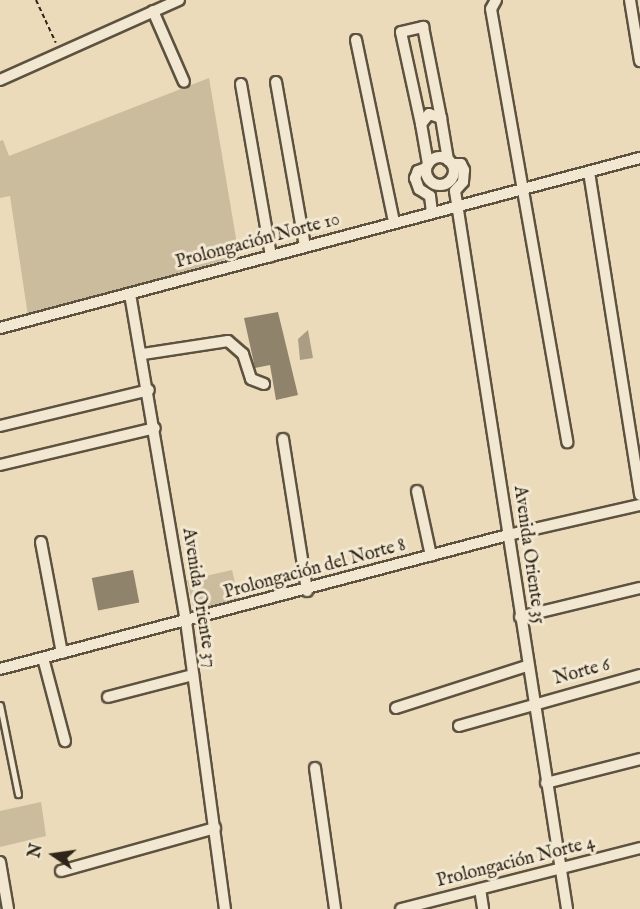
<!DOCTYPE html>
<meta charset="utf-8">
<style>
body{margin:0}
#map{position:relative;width:640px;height:909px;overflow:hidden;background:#ebdbba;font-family:"IM FELL English",serif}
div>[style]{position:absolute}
.green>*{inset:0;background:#cbbc9e;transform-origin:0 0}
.water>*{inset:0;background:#ab9d83}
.building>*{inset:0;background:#90836c;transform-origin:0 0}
.path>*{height:2px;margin-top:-1px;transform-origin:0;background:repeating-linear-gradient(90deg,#2e2417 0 4.5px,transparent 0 7.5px)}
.roads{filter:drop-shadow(2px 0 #5d5240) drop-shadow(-2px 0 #5d5240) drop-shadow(0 2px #5d5240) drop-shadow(0 -2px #5d5240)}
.service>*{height:5px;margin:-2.5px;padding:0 2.5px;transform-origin:2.5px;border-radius:2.5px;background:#f2e8d2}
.minor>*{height:10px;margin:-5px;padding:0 5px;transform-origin:5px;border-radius:5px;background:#f2e8d2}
.minor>.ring{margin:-5px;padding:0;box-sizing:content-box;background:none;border:10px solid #f2e8d2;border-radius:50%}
span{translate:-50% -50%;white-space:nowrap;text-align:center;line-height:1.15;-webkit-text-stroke:6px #f2e8d2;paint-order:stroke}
.street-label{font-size:18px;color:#2e2417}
.north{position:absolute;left:24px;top:825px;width:60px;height:60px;-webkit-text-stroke:4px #f2e8d2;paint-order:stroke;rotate:283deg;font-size:16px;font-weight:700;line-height:24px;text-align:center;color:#2e2417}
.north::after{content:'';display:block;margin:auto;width:21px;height:27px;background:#2e2417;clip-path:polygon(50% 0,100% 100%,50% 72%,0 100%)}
</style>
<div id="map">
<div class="green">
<i style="clip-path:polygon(209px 78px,239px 256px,28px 316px,10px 196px,0 198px,0 141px,3px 140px,9px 156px)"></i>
<i style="left:232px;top:570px;width:32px;height:46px;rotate:77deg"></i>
<i style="clip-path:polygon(41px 802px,46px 836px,0 847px,0 811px)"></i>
</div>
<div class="water">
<i style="clip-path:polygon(308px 330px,313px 358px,300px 360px,298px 339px)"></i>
</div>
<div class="building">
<i style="clip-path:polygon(278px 312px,298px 395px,276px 400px,270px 365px,255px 368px,244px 318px)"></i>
<i style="left:133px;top:570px;width:33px;height:42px;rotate:79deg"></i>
</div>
<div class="path">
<i style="left:36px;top:0;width:47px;rotate:65.1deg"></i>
</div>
<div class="roads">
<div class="service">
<i style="left:0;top:705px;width:91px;rotate:78.6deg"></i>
</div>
<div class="minor">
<i style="left:496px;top:0;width:10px;rotate:119deg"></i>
<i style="left:491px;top:9px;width:440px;rotate:80deg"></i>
<i style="left:630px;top:0;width:62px;rotate:80.7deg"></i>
<i style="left:153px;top:11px;width:77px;rotate:66.4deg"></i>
<i style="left:356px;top:40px;width:186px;rotate:78.2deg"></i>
<i style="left:0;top:80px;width:196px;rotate:-24.1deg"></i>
<i style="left:276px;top:82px;width:167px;rotate:80deg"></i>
<i style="left:241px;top:84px;width:175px;rotate:80.1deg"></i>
<i style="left:421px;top:124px;width:94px;rotate:-102.3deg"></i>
<i style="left:401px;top:32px;width:23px;rotate:-13deg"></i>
<i style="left:423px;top:27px;width:93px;rotate:78.8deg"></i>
<i class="ring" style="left:426px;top:157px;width:18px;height:18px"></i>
<i style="left:428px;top:164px;width:41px;rotate:-99.9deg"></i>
<i style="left:421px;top:124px;width:13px;rotate:-51deg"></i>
<i style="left:429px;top:114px;width:13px;rotate:18deg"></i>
<i style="left:441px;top:118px;width:43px;rotate:80.5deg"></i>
<i style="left:452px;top:164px;width:9px"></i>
<i style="left:461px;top:164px;width:7px;rotate:63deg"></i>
<i style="left:464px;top:170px;width:12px;rotate:95deg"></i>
<i style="left:463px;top:182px;width:12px;rotate:132deg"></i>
<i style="left:455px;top:191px;width:727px;rotate:81.13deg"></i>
<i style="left:426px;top:168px;width:9px;rotate:159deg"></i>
<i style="left:418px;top:171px;width:8px;rotate:113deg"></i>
<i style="left:415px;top:178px;width:12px;rotate:70deg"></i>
<i style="left:419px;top:189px;width:13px;rotate:32deg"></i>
<i style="left:430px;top:196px;width:16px;rotate:83deg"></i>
<i style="left:589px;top:172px;width:327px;rotate:81deg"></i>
<i style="left:130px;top:294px;width:332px;rotate:80.3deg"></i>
<i style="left:186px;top:621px;width:291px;rotate:82.3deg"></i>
<i style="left:0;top:328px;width:662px;rotate:-14.88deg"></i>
<i style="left:143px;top:354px;width:86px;rotate:-8.7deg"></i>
<i style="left:228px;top:341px;width:20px;rotate:41deg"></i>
<i style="left:243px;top:354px;width:26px;rotate:72deg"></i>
<i style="left:251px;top:379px;width:14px;rotate:21deg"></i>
<i style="left:0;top:426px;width:153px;rotate:-13.6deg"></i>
<i style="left:283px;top:439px;width:154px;rotate:81deg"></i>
<i style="left:0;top:465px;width:159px;rotate:-13.4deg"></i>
<i style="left:417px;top:491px;width:66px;rotate:77.8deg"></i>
<i style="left:41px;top:542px;width:113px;rotate:79.3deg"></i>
<i style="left:520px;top:617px;width:123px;rotate:-13.6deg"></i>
<i style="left:43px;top:658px;width:86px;rotate:75.2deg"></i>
<i style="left:0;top:669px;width:525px;rotate:-14.78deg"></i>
<i style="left:508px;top:535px;width:135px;rotate:-12.8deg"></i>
<i style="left:108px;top:697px;width:88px;rotate:-14.5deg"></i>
<i style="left:396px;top:708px;width:138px;rotate:-17.8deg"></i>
<i style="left:459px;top:726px;width:188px;rotate:-15.7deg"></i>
<i style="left:315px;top:768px;width:142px;rotate:81.9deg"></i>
<i style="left:546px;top:783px;width:97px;rotate:-14.3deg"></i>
<i style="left:0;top:862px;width:48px;rotate:80.3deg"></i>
<i style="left:61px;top:871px;width:160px;rotate:-15.6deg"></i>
<i style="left:480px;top:889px;width:20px;rotate:81deg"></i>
<i style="left:401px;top:909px;width:247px;rotate:-14.3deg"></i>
</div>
</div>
<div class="street-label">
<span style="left:258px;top:242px;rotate:-15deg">Prolongación Norte 10</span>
<span style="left:528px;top:555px;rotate:82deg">Avenida Oriente 35</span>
<span style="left:315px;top:570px;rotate:-15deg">Prolongación del Norte 8</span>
<span style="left:198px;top:598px;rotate:81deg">Avenida Oriente 37</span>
<span style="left:582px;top:673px;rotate:-15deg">Norte 6</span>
<span style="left:516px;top:863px;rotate:-14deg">Prolongación Norte 4</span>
</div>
<div class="north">N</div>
</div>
